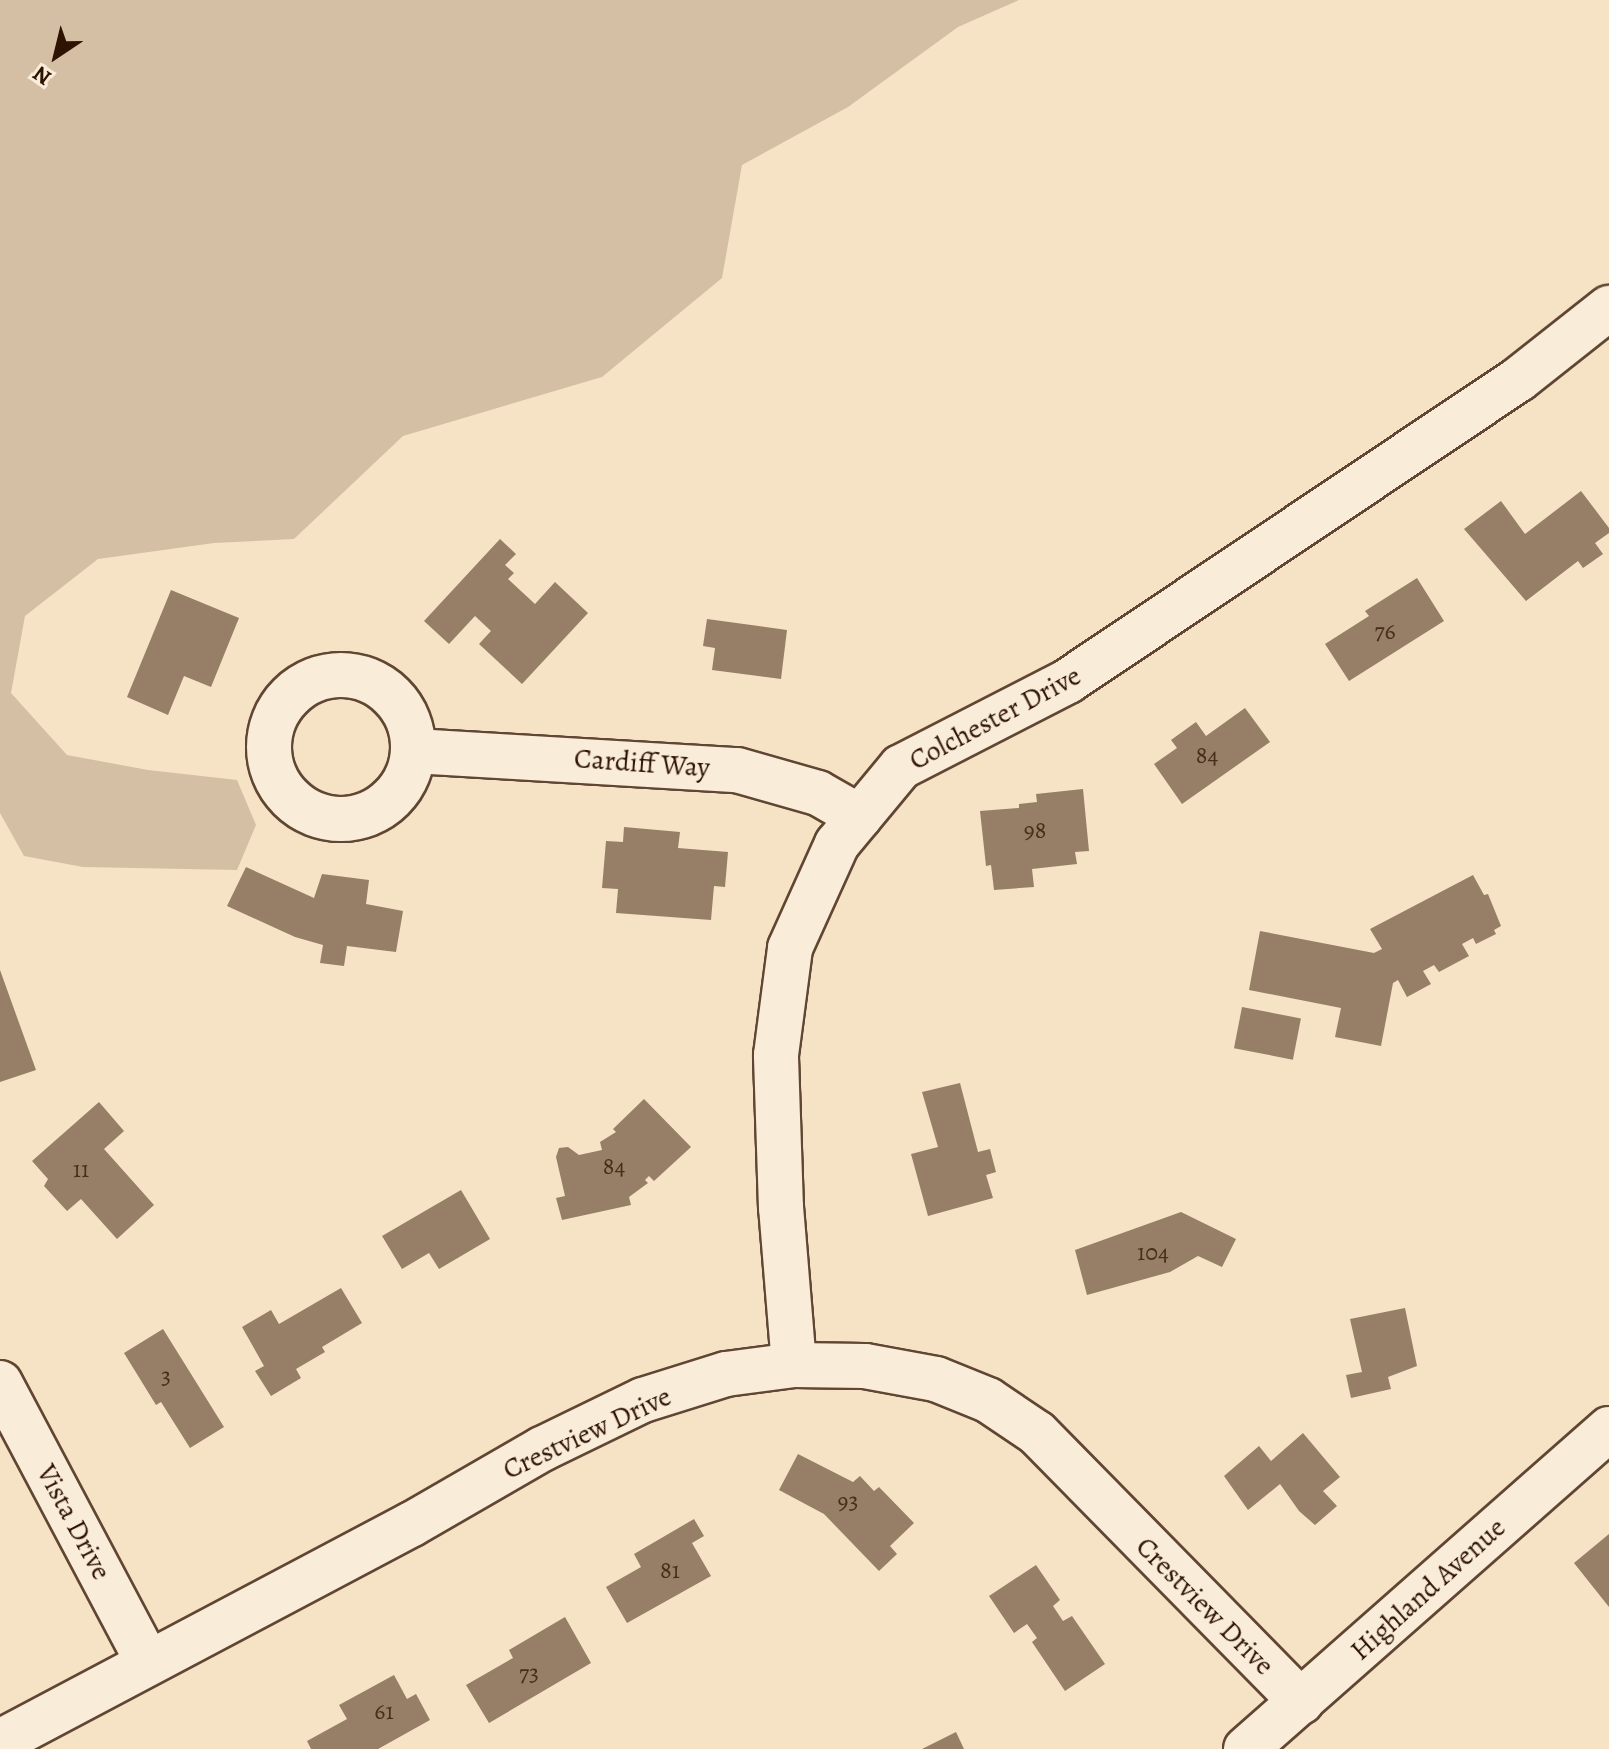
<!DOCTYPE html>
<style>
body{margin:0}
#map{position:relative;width:1609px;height:1749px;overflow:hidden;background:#f6e2c5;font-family:Alegreya,serif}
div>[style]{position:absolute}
.green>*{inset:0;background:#d4bfa4}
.building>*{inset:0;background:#967e67;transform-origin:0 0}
.roads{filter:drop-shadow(2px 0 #604633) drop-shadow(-2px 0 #604633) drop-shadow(0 2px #604633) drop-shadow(0 -2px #604633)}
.minor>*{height:44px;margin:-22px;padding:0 22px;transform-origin:22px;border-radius:22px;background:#f9ecd9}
.minor>.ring{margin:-22px;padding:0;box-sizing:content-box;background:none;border:44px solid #f9ecd9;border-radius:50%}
span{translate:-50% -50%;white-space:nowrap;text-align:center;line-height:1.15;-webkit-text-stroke:7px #f9ecd9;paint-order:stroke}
.number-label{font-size:24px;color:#482d1b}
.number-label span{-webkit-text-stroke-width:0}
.street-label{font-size:28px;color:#2e1202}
.north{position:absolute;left:16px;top:16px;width:80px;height:80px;-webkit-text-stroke:6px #f9ecd9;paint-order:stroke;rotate:215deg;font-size:22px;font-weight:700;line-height:32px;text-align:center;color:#2e1202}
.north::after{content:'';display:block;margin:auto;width:28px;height:36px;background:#2e1202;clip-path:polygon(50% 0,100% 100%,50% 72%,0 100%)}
</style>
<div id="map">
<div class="green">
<i style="clip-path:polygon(0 0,1019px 0,958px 27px,848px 107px,742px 165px,722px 278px,602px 377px,403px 436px,294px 539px,214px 543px,98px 559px,25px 616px,11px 693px,67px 755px,148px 770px,237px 780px,256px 825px,237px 870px,83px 867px,24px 856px,0 813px)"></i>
</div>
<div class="building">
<i style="clip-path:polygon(1581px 491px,1609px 528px,1609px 533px,1595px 543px,1603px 554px,1583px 568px,1578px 561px,1526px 601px,1464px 529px,1501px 501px,1525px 534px)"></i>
<i style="clip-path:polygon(500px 539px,516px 554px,505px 565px,514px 573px,508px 579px,535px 604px,555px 582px,588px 613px,522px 684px,479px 644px,491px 631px,475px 616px,449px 644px,424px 621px)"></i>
<i style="clip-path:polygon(1417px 578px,1444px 621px,1349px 681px,1325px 644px,1369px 616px,1365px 611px)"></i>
<i style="clip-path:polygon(171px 590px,239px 618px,211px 687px,184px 676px,168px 715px,127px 697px)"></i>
<i style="clip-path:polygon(707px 619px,787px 630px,781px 679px,712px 670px,715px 648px,703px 646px)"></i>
<i style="clip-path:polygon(1245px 708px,1270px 742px,1182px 804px,1154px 764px,1177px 748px,1171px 740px,1196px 722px,1206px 736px)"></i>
<i style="clip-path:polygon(1083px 789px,1089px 851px,1075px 852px,1077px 864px,1032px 869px,1034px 887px,994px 890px,991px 865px,986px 866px,980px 811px,1019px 808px,1019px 804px,1037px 802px,1036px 794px)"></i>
<i style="clip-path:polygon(624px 827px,680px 832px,678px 848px,728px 852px,725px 887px,714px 886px,711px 920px,616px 913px,618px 889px,602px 888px,606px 841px,623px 842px)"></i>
<i style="clip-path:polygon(246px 867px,314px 898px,322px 874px,369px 880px,366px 904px,403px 911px,396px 952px,347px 946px,344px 966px,320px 963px,323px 945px,295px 937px,227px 906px)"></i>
<i style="clip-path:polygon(1473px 875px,1484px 895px,1488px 894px,1501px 926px,1494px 930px,1496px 934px,1476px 944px,1473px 938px,1462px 944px,1469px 956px,1439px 972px,1434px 965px,1423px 971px,1431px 984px,1407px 997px,1398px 980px,1393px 983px,1381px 1046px,1335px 1037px,1341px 1008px,1249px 990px,1260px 931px,1374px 953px,1382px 949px,1370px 929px)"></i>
<i style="clip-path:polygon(0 970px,36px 1070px,0 1082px)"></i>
<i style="left:1242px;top:1007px;width:60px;height:42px;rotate:11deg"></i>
<i style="clip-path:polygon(960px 1083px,978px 1152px,990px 1149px,996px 1172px,986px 1175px,993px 1198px,928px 1216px,911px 1154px,938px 1147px,922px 1092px)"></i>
<i style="clip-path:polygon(644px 1099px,691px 1147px,654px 1181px,649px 1176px,645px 1180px,648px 1183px,629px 1197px,631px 1205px,562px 1220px,556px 1198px,565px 1196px,556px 1157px,559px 1148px,568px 1147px,579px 1155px,602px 1150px,600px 1142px,616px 1132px,613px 1129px)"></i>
<i style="clip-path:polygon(99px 1102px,124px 1131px,104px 1149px,154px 1205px,117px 1239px,81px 1199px,67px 1211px,44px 1186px,48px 1179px,32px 1161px)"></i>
<i style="clip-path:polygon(461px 1190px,490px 1239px,439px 1269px,429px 1253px,402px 1269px,382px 1236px)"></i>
<i style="clip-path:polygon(1181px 1212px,1236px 1239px,1222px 1267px,1198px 1256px,1170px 1272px,1087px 1295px,1075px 1250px)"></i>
<i style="clip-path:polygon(341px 1288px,362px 1323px,322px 1347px,325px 1352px,296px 1369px,301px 1378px,271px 1396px,255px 1371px,264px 1366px,242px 1327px,271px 1310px,279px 1324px)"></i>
<i style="clip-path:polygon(1405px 1308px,1417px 1366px,1388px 1377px,1391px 1389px,1351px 1398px,1346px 1375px,1362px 1372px,1350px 1319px)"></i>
<i style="clip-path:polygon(163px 1329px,224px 1427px,190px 1448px,161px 1402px,156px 1405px,124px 1353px)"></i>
<i style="clip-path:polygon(1303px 1433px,1340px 1477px,1323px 1491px,1337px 1506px,1315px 1525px,1299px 1511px,1280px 1484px,1248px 1510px,1224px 1476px,1259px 1446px,1271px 1461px)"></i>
<i style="clip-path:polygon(798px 1454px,853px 1482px,860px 1476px,874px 1491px,879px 1487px,914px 1523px,890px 1546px,897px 1554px,879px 1571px,824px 1514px,779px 1490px)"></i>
<i style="clip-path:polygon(694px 1519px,704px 1536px,692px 1543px,711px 1576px,627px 1623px,606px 1587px,641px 1567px,634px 1554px)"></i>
<i style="clip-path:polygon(1609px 1534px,1609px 1607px,1574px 1563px)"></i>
<i style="clip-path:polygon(1036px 1565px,1060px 1600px,1053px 1606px,1063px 1621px,1072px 1616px,1105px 1664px,1065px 1691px,1032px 1642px,1037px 1638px,1027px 1624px,1014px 1633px,989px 1596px)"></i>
<i style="clip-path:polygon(565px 1617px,591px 1663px,489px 1723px,466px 1685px,513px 1658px,509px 1650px)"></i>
<i style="clip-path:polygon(394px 1675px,407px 1699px,416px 1694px,430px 1720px,378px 1749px,311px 1749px,307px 1741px,347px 1719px,339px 1705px)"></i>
<i style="clip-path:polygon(956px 1732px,964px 1749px,922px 1749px)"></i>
</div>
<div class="roads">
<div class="minor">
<i class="ring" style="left:269px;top:675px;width:100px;height:100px"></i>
<i style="left:414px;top:751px;width:324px;rotate:3.4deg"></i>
<i style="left:737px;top:770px;width:84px;rotate:15.9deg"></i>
<i style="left:818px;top:793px;width:48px;rotate:29.7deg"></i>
<i style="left:794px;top:1365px;width:158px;rotate:-94.7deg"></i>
<i style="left:781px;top:1208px;width:153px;rotate:-91.9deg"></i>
<i style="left:776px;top:1055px;width:108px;rotate:-82.5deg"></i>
<i style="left:790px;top:948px;width:114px;rotate:-65.7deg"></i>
<i style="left:837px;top:844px;width:100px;rotate:-50.3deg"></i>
<i style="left:901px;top:767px;width:188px;rotate:-27.2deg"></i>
<i style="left:1068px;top:681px;width:543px;rotate:-33.81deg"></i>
<i style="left:1519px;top:379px;width:115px;rotate:-38.3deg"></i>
<i style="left:0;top:1383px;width:316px;rotate:62.1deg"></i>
<i style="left:0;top:1742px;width:466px;rotate:-27.9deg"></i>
<i style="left:412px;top:1524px;width:150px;rotate:-30deg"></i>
<i style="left:542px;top:1449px;width:112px;rotate:-25.9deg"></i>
<i style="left:643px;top:1400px;width:87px;rotate:-17.4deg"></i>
<i style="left:726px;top:1374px;width:69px;rotate:-7.5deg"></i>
<i style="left:794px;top:1365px;width:71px;rotate:0.8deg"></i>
<i style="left:865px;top:1366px;width:72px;rotate:10.4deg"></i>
<i style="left:936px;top:1379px;width:56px;rotate:22deg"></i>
<i style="left:988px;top:1400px;width:59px;rotate:34deg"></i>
<i style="left:1037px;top:1433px;width:377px;rotate:45.5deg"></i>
<i style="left:1246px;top:1749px;width:484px;rotate:-41.4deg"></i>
</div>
</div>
<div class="number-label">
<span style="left:1385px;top:632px">76</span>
<span style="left:1207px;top:756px">84</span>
<span style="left:1035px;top:831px">98</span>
<span style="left:614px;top:1167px">84</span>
<span style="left:81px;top:1170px">11</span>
<span style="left:1153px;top:1253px">104</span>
<span style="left:166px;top:1377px">3</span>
<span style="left:848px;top:1502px">93</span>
<span style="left:670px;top:1571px">81</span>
<span style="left:529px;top:1674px">73</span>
<span style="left:384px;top:1712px">61</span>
</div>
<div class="street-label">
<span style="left:995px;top:718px;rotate:-28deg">Colchester Drive</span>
<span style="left:642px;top:763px;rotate:4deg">Cardiff Way</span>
<span style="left:587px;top:1433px;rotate:-25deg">Crestview Drive</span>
<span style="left:74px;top:1522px;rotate:62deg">Vista Drive</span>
<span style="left:1428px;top:1589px;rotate:-42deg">Highland Avenue</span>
<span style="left:1205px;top:1606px;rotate:45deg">Crestview Drive</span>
</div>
<div class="north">N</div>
</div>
